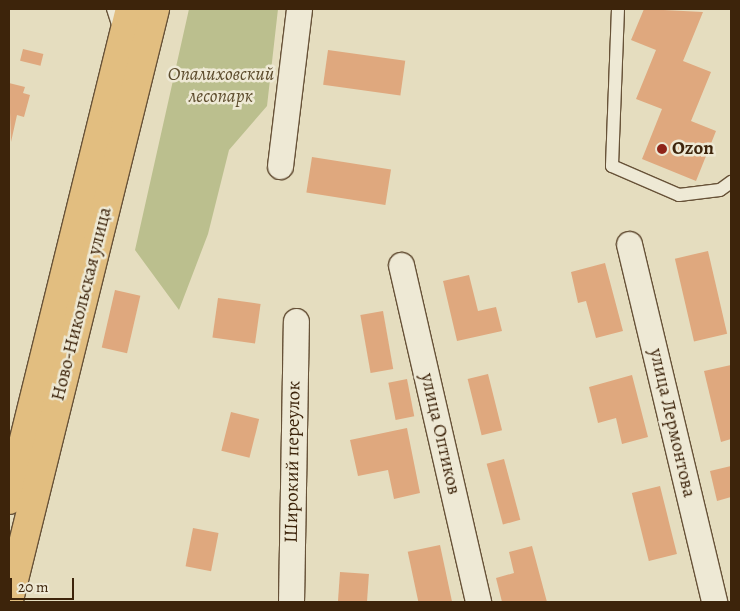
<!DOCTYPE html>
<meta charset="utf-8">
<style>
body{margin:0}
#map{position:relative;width:740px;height:611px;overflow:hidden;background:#e5ddbf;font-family:Alegreya,serif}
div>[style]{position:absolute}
.green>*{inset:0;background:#bbbf8e}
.building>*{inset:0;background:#dfa87e;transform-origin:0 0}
.roads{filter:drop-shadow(1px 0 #675238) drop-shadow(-1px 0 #675238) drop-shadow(0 1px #675238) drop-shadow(0 -1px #675238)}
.lane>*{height:12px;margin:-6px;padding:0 6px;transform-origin:6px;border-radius:6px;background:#eee9d5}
.street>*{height:25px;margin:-12.5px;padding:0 12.5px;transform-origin:12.5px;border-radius:12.5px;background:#eee9d5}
.primary>*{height:28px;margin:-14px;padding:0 14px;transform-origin:14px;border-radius:14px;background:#e2be80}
.dots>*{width:14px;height:14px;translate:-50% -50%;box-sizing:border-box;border:2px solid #eee9d5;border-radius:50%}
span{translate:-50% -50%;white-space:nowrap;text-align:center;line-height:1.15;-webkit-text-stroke:5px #eee9d5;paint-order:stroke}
.park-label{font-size:19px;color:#5c4b2c;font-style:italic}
.poi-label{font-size:19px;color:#3d240b;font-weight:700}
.left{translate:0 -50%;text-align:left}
.street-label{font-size:19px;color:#3d240b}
.frame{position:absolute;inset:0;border:10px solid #3d240b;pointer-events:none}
.scale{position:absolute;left:10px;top:578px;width:64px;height:22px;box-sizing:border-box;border:2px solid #3d240b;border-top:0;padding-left:6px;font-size:15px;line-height:18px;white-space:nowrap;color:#3d240b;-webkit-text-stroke:4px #eee9d5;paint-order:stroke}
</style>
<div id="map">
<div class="green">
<i style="clip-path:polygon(189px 9px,278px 9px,267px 106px,229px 150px,208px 234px,179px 310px,135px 250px)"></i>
</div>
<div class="building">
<i style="clip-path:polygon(644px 9px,703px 12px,683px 61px,711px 72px,691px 121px,716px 131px,696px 181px,642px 159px,662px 109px,636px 99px,656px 50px,631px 40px)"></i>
<i style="left:23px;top:49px;width:21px;height:12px;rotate:14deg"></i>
<i style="left:328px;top:50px;width:78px;height:35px;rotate:8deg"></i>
<i style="clip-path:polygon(9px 83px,25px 87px,23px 93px,30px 95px,24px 117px,17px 115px,11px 142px)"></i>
<i style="left:312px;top:157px;width:80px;height:36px;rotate:9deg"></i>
<i style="left:708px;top:251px;width:85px;height:34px;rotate:77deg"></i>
<i style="clip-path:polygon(605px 263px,623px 331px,596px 338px,586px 301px,578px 303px,571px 272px)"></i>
<i style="clip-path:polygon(469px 275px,478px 311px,496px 307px,502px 331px,457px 341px,443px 281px)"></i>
<i style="left:115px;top:290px;width:26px;height:59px;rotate:13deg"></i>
<i style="left:218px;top:298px;width:43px;height:40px;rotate:8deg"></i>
<i style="left:383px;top:311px;width:59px;height:23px;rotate:80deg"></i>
<i style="clip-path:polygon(731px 365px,731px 439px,721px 442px,704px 371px)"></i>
<i style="left:488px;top:374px;width:58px;height:21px;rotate:76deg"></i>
<i style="clip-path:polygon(632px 375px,648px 437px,622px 444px,616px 418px,598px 423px,589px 387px)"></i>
<i style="left:407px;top:379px;width:38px;height:19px;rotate:79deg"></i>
<i style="left:231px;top:412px;width:29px;height:40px;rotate:14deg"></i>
<i style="clip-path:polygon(407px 428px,420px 493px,394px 499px,388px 470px,358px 476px,350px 440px)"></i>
<i style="left:504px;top:459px;width:63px;height:18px;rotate:75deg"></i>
<i style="clip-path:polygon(731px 466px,731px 497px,717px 501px,710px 471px)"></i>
<i style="left:660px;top:486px;width:70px;height:29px;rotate:76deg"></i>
<i style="left:193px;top:528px;width:26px;height:39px;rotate:11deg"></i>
<i style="left:440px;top:545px;width:58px;height:33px;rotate:78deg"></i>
<i style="clip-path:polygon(532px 546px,547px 602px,502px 602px,496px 578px,514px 573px,509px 552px)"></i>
<i style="left:340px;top:572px;width:29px;height:30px;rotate:4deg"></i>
</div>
<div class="roads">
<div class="lane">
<i style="left:113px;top:9px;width:22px;rotate:72deg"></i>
<i style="left:618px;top:9px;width:157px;rotate:92.2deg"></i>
<i style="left:612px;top:166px;width:73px;rotate:23.4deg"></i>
<i style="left:679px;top:195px;width:41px;rotate:-7deg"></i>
<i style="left:720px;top:190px;width:14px;rotate:-36deg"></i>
</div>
<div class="street">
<i style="left:280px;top:166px;width:158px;rotate:-83.1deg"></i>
<i style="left:629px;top:244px;width:368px;rotate:76.6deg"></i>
<i style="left:401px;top:265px;width:346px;rotate:77.1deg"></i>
<i style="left:291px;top:602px;width:281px;rotate:-89deg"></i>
</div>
<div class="primary">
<i style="left:9px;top:500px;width:506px;rotate:-76.16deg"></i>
<i style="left:9px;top:600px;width:609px;rotate:-76.12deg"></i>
</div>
</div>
<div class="dots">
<i style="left:662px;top:149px;background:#8f2418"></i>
</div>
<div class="park-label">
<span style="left:221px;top:86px">Опалиховский<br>лесопарк</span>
</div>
<div class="poi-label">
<span class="left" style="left:672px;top:149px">Ozon</span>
</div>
<div class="street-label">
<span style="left:82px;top:304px;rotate:-76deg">Ново-Никольская улица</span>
<span style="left:672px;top:423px;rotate:77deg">улица Лермонтова</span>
<span style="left:440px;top:434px;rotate:77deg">улица Оптиков</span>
<span style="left:293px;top:462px;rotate:-89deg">Широкий переулок</span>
</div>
<div class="frame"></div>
<div class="scale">20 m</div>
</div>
